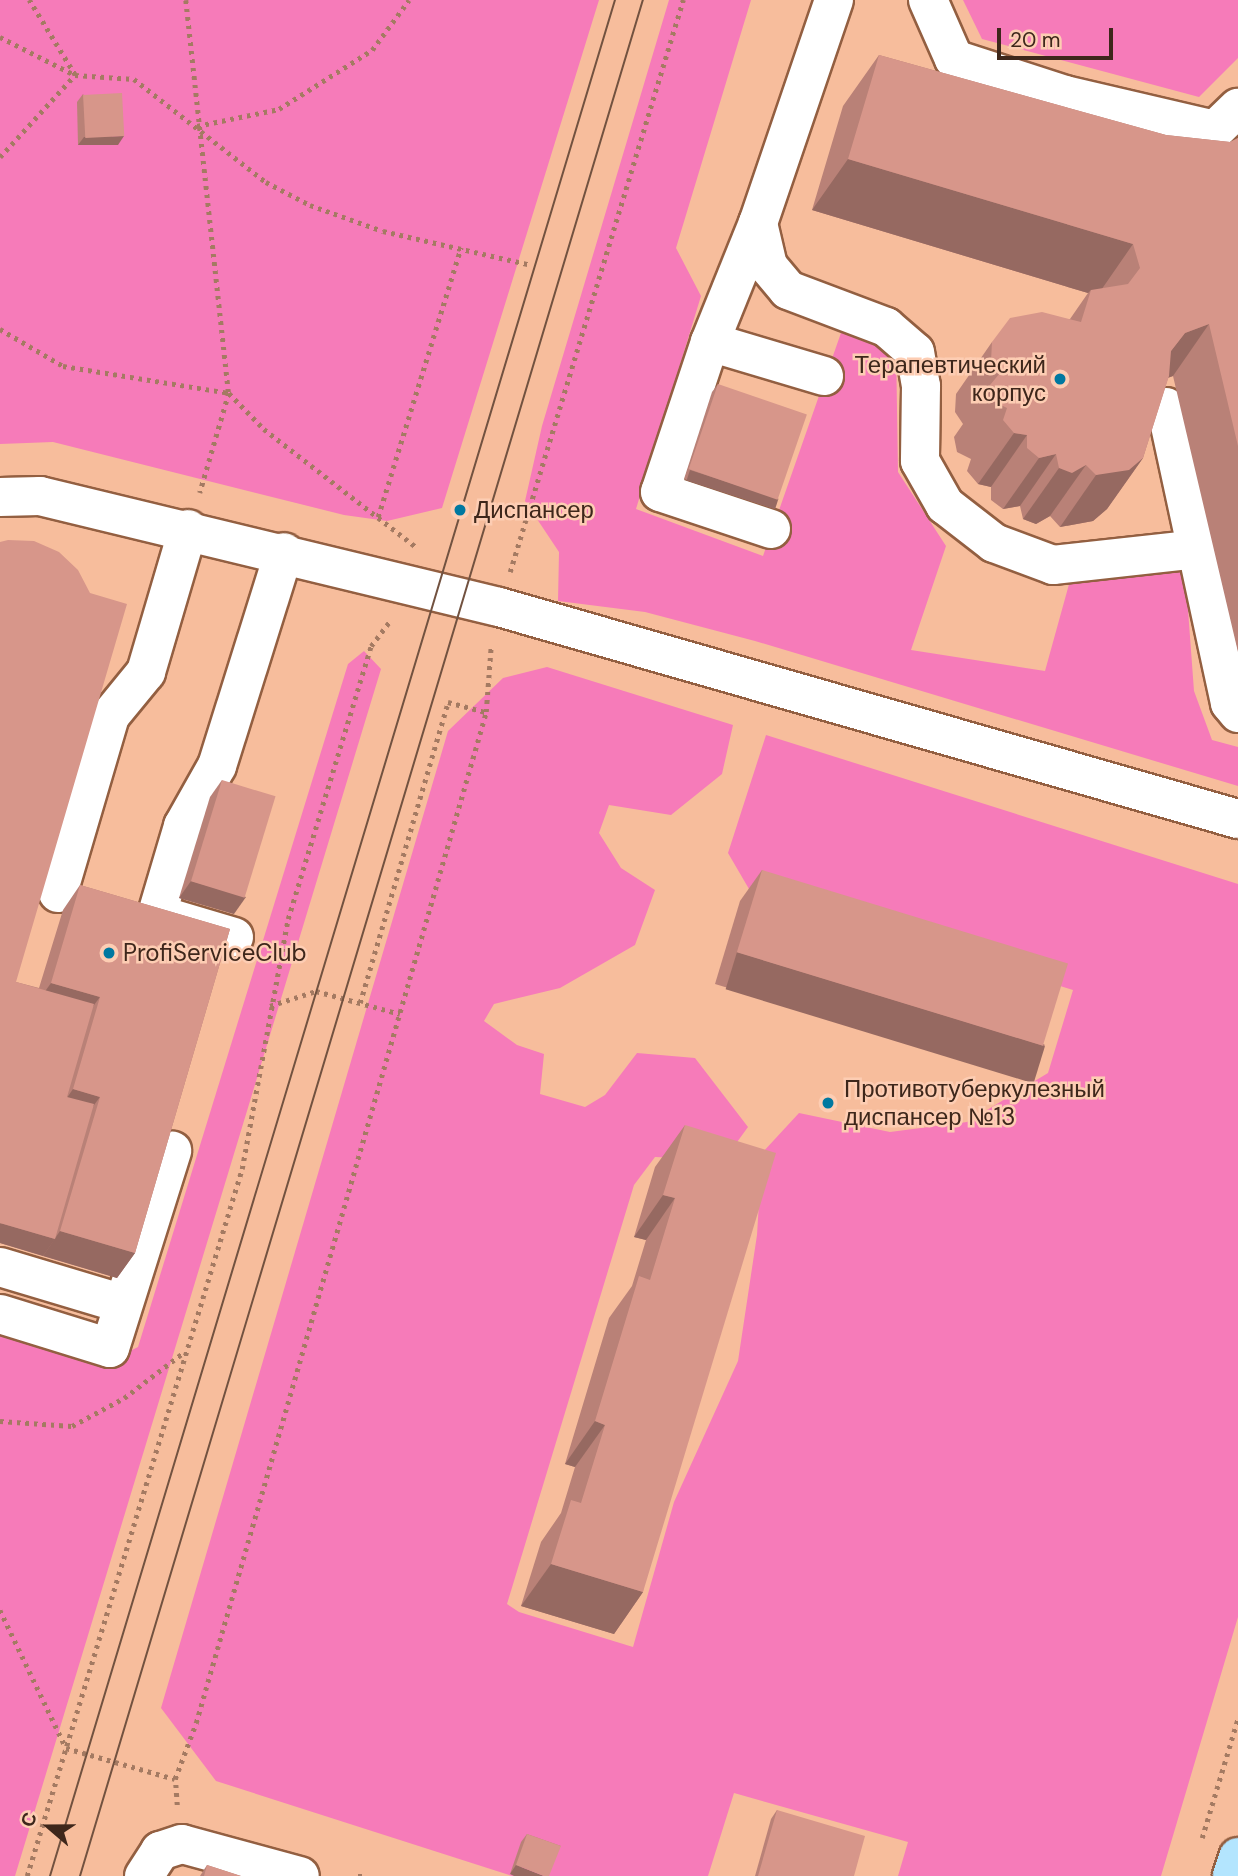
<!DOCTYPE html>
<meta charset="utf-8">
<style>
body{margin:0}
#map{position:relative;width:1238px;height:1876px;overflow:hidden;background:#f7bd9c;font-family:"DM Sans",sans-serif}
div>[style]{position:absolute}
.green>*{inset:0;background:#f67bb9}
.path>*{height:4.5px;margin-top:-2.25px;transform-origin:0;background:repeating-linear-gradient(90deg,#a47a62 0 3.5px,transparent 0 8.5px)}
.roads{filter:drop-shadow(2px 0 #935f41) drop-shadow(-2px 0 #935f41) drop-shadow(0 2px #935f41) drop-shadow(0 -2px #935f41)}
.minor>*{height:38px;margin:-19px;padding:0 19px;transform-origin:19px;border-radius:19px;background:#fff}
.major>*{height:38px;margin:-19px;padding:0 19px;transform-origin:19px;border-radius:19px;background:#b3e5fe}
.tram>*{height:2px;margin:-1px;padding:0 1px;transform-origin:1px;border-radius:1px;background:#725240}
.wall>*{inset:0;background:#b98177}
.shaded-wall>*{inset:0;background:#966961;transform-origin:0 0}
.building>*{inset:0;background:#d7968a;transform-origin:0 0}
.dots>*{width:19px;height:19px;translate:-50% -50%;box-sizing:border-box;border:4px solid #fdcdb3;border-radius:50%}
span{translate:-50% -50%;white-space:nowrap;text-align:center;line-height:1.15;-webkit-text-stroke:5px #fdcdb3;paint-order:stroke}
.poi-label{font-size:24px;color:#3e271b}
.right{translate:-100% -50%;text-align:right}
.left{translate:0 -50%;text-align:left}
.north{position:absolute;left:14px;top:1792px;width:70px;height:70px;-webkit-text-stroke:5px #fdcdb3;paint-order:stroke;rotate:290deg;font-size:19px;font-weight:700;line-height:28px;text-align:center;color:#3e271b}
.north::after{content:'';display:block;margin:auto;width:24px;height:32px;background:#3e271b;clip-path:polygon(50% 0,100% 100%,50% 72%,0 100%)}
.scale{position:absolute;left:997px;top:28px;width:116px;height:32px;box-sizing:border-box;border:4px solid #3e271b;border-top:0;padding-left:9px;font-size:21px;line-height:24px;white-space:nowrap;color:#3e271b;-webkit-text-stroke:5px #fdcdb3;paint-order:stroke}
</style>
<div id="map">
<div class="green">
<i style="clip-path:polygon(0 0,599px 0,442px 508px,387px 521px,344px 515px,53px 442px,0 444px)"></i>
<i style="clip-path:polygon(669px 0,751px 0,676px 248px,701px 296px,636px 509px,763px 556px,842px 330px,896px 346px,898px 472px,946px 546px,911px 650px,1045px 671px,1071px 577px,1185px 569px,1194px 691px,1212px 740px,1238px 747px,1238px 786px,755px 641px,645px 612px,558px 601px,559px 552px,525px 501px,542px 426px)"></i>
<i style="clip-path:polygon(963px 0,1238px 0,1238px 58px,1199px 97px,982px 39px)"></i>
<i style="clip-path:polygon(364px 651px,381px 669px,15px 1876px,0 1876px,0 1323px,118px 1357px,138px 1347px,348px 664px)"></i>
<i style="clip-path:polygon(547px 667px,733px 725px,722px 774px,671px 815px,609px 805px,599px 833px,621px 868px,655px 890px,635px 945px,560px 988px,494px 1004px,484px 1021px,517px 1045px,544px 1054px,540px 1094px,585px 1107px,605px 1095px,637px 1053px,695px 1058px,748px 1127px,724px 1160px,655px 1157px,634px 1185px,507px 1604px,519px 1612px,633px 1647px,674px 1502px,738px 1361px,757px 1235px,762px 1153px,799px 1113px,890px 1132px,967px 1122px,1048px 1073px,1073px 990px,749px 889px,728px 853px,766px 735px,1238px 884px,1238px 1617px,1161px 1876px,898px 1876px,908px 1842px,734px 1793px,708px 1876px,512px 1876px,216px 1781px,161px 1708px,448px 731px,503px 678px)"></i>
</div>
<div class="path">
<i style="left:186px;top:0;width:395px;rotate:83.8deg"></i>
<i style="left:229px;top:393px;width:104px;rotate:106.2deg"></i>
<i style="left:0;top:37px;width:84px;rotate:26.9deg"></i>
<i style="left:75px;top:75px;width:59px;rotate:3.9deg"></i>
<i style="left:134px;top:79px;width:167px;rotate:38deg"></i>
<i style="left:266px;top:182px;width:50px;rotate:27.6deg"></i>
<i style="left:310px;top:205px;width:77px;rotate:19.6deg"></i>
<i style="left:383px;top:231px;width:152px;rotate:12.9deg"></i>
<i style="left:197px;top:126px;width:84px;rotate:-11.7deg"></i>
<i style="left:279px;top:109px;width:110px;rotate:-32.4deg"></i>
<i style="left:372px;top:50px;width:62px;rotate:-53.5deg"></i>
<i style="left:0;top:157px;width:111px;rotate:-47.6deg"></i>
<i style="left:75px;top:75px;width:88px;rotate:-121.5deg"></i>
<i style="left:0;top:329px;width:73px;rotate:30.4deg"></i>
<i style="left:63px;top:366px;width:168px;rotate:9.2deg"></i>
<i style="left:229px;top:393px;width:50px;rotate:45.8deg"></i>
<i style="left:264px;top:429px;width:191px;rotate:37.8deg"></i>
<i style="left:378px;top:517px;width:282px;rotate:-72.9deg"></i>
<i style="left:510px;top:572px;width:598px;rotate:-73.17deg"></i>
<i style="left:360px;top:1003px;width:314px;rotate:-73.7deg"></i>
<i style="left:448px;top:702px;width:39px;rotate:15deg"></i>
<i style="left:270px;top:1006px;width:48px;rotate:-18.1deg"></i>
<i style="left:316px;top:991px;width:87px;rotate:15.3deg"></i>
<i style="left:0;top:1421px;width:72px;rotate:4deg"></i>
<i style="left:72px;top:1426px;width:59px;rotate:-28.3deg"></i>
<i style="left:124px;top:1398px;width:74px;rotate:-37.3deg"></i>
<i style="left:0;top:1610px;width:153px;rotate:64.4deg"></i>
<i style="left:66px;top:1748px;width:113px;rotate:15.9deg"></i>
<i style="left:177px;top:1805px;width:26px;rotate:-94deg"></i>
<i style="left:175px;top:1779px;width:60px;rotate:-69.4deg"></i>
<i style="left:196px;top:1723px;width:1052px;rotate:-73.99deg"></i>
<i style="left:486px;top:712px;width:67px;rotate:-85.7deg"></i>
<i style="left:1202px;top:1838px;width:125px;rotate:-73.3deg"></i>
<i style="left:27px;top:1876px;width:739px;rotate:-73.09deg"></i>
<i style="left:242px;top:1169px;width:254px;rotate:-79.6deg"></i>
<i style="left:288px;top:919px;width:285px;rotate:-73.1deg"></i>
<i style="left:371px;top:646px;width:31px;rotate:-53deg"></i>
<i style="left:358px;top:1876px;width:6px"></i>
</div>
<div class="roads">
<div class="minor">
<i style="left:834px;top:0;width:236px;rotate:108.8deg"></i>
<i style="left:758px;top:223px;width:44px;rotate:76.9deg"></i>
<i style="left:768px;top:266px;width:31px;rotate:50deg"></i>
<i style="left:788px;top:290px;width:105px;rotate:20.7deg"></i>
<i style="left:886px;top:327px;width:38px;rotate:41deg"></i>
<i style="left:915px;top:352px;width:35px;rotate:80deg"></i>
<i style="left:921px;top:386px;width:75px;rotate:90.8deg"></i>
<i style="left:920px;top:461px;width:51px;rotate:60.4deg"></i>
<i style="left:945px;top:505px;width:62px;rotate:37.8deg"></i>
<i style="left:994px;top:543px;width:63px;rotate:20.4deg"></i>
<i style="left:1053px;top:565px;width:145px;rotate:-6.3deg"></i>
<i style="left:928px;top:0;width:64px;rotate:66.2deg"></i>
<i style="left:954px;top:59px;width:117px;rotate:18deg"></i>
<i style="left:1065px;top:95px;width:154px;rotate:13.1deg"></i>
<i style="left:1215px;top:130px;width:32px;rotate:-44deg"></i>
<i style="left:758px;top:223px;width:128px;rotate:112deg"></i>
<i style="left:710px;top:342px;width:158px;rotate:108.4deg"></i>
<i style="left:660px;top:492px;width:117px;rotate:18.4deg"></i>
<i style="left:710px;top:342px;width:119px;rotate:16.6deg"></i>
<i style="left:1166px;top:407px;width:303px;rotate:77.8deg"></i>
<i style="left:1230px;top:703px;width:13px;rotate:51deg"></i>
<i style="left:0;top:497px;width:40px;rotate:-1.4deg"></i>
<i style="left:40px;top:496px;width:472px;rotate:13.6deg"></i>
<i style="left:499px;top:607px;width:769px;rotate:16.01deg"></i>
<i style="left:58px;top:893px;width:184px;rotate:-73.6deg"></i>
<i style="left:110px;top:716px;width:57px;rotate:-50.7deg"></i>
<i style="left:146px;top:672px;width:149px;rotate:-73.6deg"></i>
<i style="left:234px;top:937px;width:80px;rotate:-163.4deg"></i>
<i style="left:157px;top:914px;width:92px;rotate:-73.5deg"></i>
<i style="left:183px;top:826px;width:69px;rotate:-60.5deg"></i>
<i style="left:217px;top:766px;width:224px;rotate:-72.6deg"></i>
<i style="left:0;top:1267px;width:128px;rotate:16.7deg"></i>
<i style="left:0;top:1314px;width:115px;rotate:17.2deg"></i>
<i style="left:110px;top:1348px;width:207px;rotate:-72.5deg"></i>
<i style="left:144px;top:1876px;width:30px;rotate:-57deg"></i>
<i style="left:160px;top:1851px;width:23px;rotate:-18deg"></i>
<i style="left:182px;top:1844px;width:122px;rotate:15.2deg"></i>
</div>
<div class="major">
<i style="left:1232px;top:1876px;width:20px;rotate:-72deg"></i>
</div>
</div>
<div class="tram">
<i style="left:50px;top:1876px;width:1959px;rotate:-73.24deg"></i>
<i style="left:80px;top:1876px;width:1959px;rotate:-73.3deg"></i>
</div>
<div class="wall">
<i style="clip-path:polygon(879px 55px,1166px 135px,1230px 142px,1238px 138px,1238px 652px,1173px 376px,1168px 378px,1143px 458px,1107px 509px,1093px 521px,1060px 527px,1050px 516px,1036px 524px,1023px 519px,1020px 506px,1003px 509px,991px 500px,991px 487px,978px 484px,967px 471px,971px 459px,957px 452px,954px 437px,963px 424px,955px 412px,956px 394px,992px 342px,1070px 319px,1088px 293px,812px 210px,843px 106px)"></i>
<i style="clip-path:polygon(83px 94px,118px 145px,78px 145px,77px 102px)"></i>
<i style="clip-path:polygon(718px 384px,772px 508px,684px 479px,712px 392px)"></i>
<i style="clip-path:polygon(222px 780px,234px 914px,179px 898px,210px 797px)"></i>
<i style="clip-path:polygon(762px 870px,1045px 1045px,1023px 1076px,715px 984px,740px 901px)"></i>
<i style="clip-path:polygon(80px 885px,230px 929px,135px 1253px,117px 1278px,0 1243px,16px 982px,39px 988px,63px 910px)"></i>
<i style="clip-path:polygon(685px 1125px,643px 1592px,614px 1634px,521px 1606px,541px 1542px,561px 1513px,575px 1467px,565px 1464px,609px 1318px,632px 1286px,646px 1240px,634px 1237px,655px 1167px)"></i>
<i style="clip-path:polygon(777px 1810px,854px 1876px,755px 1876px,771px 1819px)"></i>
<i style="clip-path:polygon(527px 1834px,561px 1846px,510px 1874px,521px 1842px)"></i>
<i style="clip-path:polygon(207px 1865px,241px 1876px,200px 1876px)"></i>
</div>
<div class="shaded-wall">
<i style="clip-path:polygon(124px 136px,118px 145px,78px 145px,84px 137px)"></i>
<i style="clip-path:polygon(848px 159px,1133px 244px,1097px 296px,1091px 290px,1088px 293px,812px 210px)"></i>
<i style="clip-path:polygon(1209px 324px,1173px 376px,1149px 384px,1171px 351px,1185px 333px)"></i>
<i style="clip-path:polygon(1014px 433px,1027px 435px,991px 487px,978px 484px)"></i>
<i style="clip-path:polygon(1056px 454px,1020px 506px,1003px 509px,1039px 458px)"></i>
<i style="clip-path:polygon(1143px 458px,1107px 509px,1093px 521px,1060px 527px,1096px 475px)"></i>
<i style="clip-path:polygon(1086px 465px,1050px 516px,1036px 524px,1023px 519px,1059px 468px)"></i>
<i style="left:690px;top:470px;width:93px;height:11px;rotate:18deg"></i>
<i style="clip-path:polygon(191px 881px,246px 897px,234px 914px,179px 898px)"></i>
<i style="left:737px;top:952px;width:322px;height:39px;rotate:17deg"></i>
<i style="clip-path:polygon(51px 983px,100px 997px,82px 1021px,34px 1007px)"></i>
<i style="clip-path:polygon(73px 1089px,100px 1097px,82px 1121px,56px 1114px)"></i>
<i style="clip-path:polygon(663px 1195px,675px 1198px,646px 1240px,634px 1237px)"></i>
<i style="clip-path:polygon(0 1223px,55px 1239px,43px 1256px,0 1243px)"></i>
<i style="clip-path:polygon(60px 1231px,135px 1253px,117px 1278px,43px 1256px)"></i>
<i style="clip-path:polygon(595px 1421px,605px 1425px,575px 1467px,565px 1464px)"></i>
<i style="clip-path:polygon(551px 1564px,643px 1592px,614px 1634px,521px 1606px)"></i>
<i style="clip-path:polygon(516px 1865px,544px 1876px,514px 1876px,510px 1874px)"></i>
</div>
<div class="building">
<i style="clip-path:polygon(879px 55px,1166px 135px,1230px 142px,1238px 138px,1238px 446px,1209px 324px,1185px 333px,1171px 351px,1169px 376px,1143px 458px,1129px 470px,1096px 475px,1086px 465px,1072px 473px,1059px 468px,1056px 454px,1039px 458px,1027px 448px,1027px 435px,1014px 433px,1003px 420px,1007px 408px,993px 401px,990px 385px,1000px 373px,991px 361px,992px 342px,1010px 318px,1042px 312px,1081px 322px,1091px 290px,1128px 284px,1140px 268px,1133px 244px,848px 159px)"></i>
<i style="left:122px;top:93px;width:43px;height:39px;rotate:87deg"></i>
<i style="left:718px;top:384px;width:94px;height:90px;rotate:19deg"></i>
<i style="clip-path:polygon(8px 540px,34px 541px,59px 552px,78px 570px,90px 593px,127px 604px,16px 982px,94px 1004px,67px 1097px,94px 1104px,55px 1239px,0 1223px,0 542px)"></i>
<i style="left:222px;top:780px;width:56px;height:106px;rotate:17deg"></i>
<i style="left:762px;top:870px;width:320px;height:86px;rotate:17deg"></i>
<i style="clip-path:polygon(80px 885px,230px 929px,135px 1253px,60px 1231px,100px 1097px,73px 1089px,100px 997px,51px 983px)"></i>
<i style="clip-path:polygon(685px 1125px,776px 1153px,643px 1592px,551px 1564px,571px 1500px,581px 1503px,605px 1425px,595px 1421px,639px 1276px,650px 1280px,675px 1198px,663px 1195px)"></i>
<i style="clip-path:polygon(777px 1810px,865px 1836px,854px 1876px,758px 1876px)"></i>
<i style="clip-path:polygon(527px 1834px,561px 1846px,549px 1876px,544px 1876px,516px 1865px)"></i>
<i style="clip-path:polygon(207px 1865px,241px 1876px,204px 1876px)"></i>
</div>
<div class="dots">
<i style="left:1060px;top:379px;background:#0078a0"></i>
<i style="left:460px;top:510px;background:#0078a0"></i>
<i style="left:109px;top:953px;background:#0078a0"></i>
<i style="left:828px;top:1103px;background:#0078a0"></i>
</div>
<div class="poi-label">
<span class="right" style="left:1046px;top:379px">Терапевтический<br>корпус</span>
<span class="left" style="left:474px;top:510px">Диспансер</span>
<span class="left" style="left:123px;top:953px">ProfiServiceClub</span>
<span class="left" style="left:844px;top:1103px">Противотуберкулезный<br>диспансер №13</span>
</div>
<div class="north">С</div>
<div class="scale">20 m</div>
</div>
